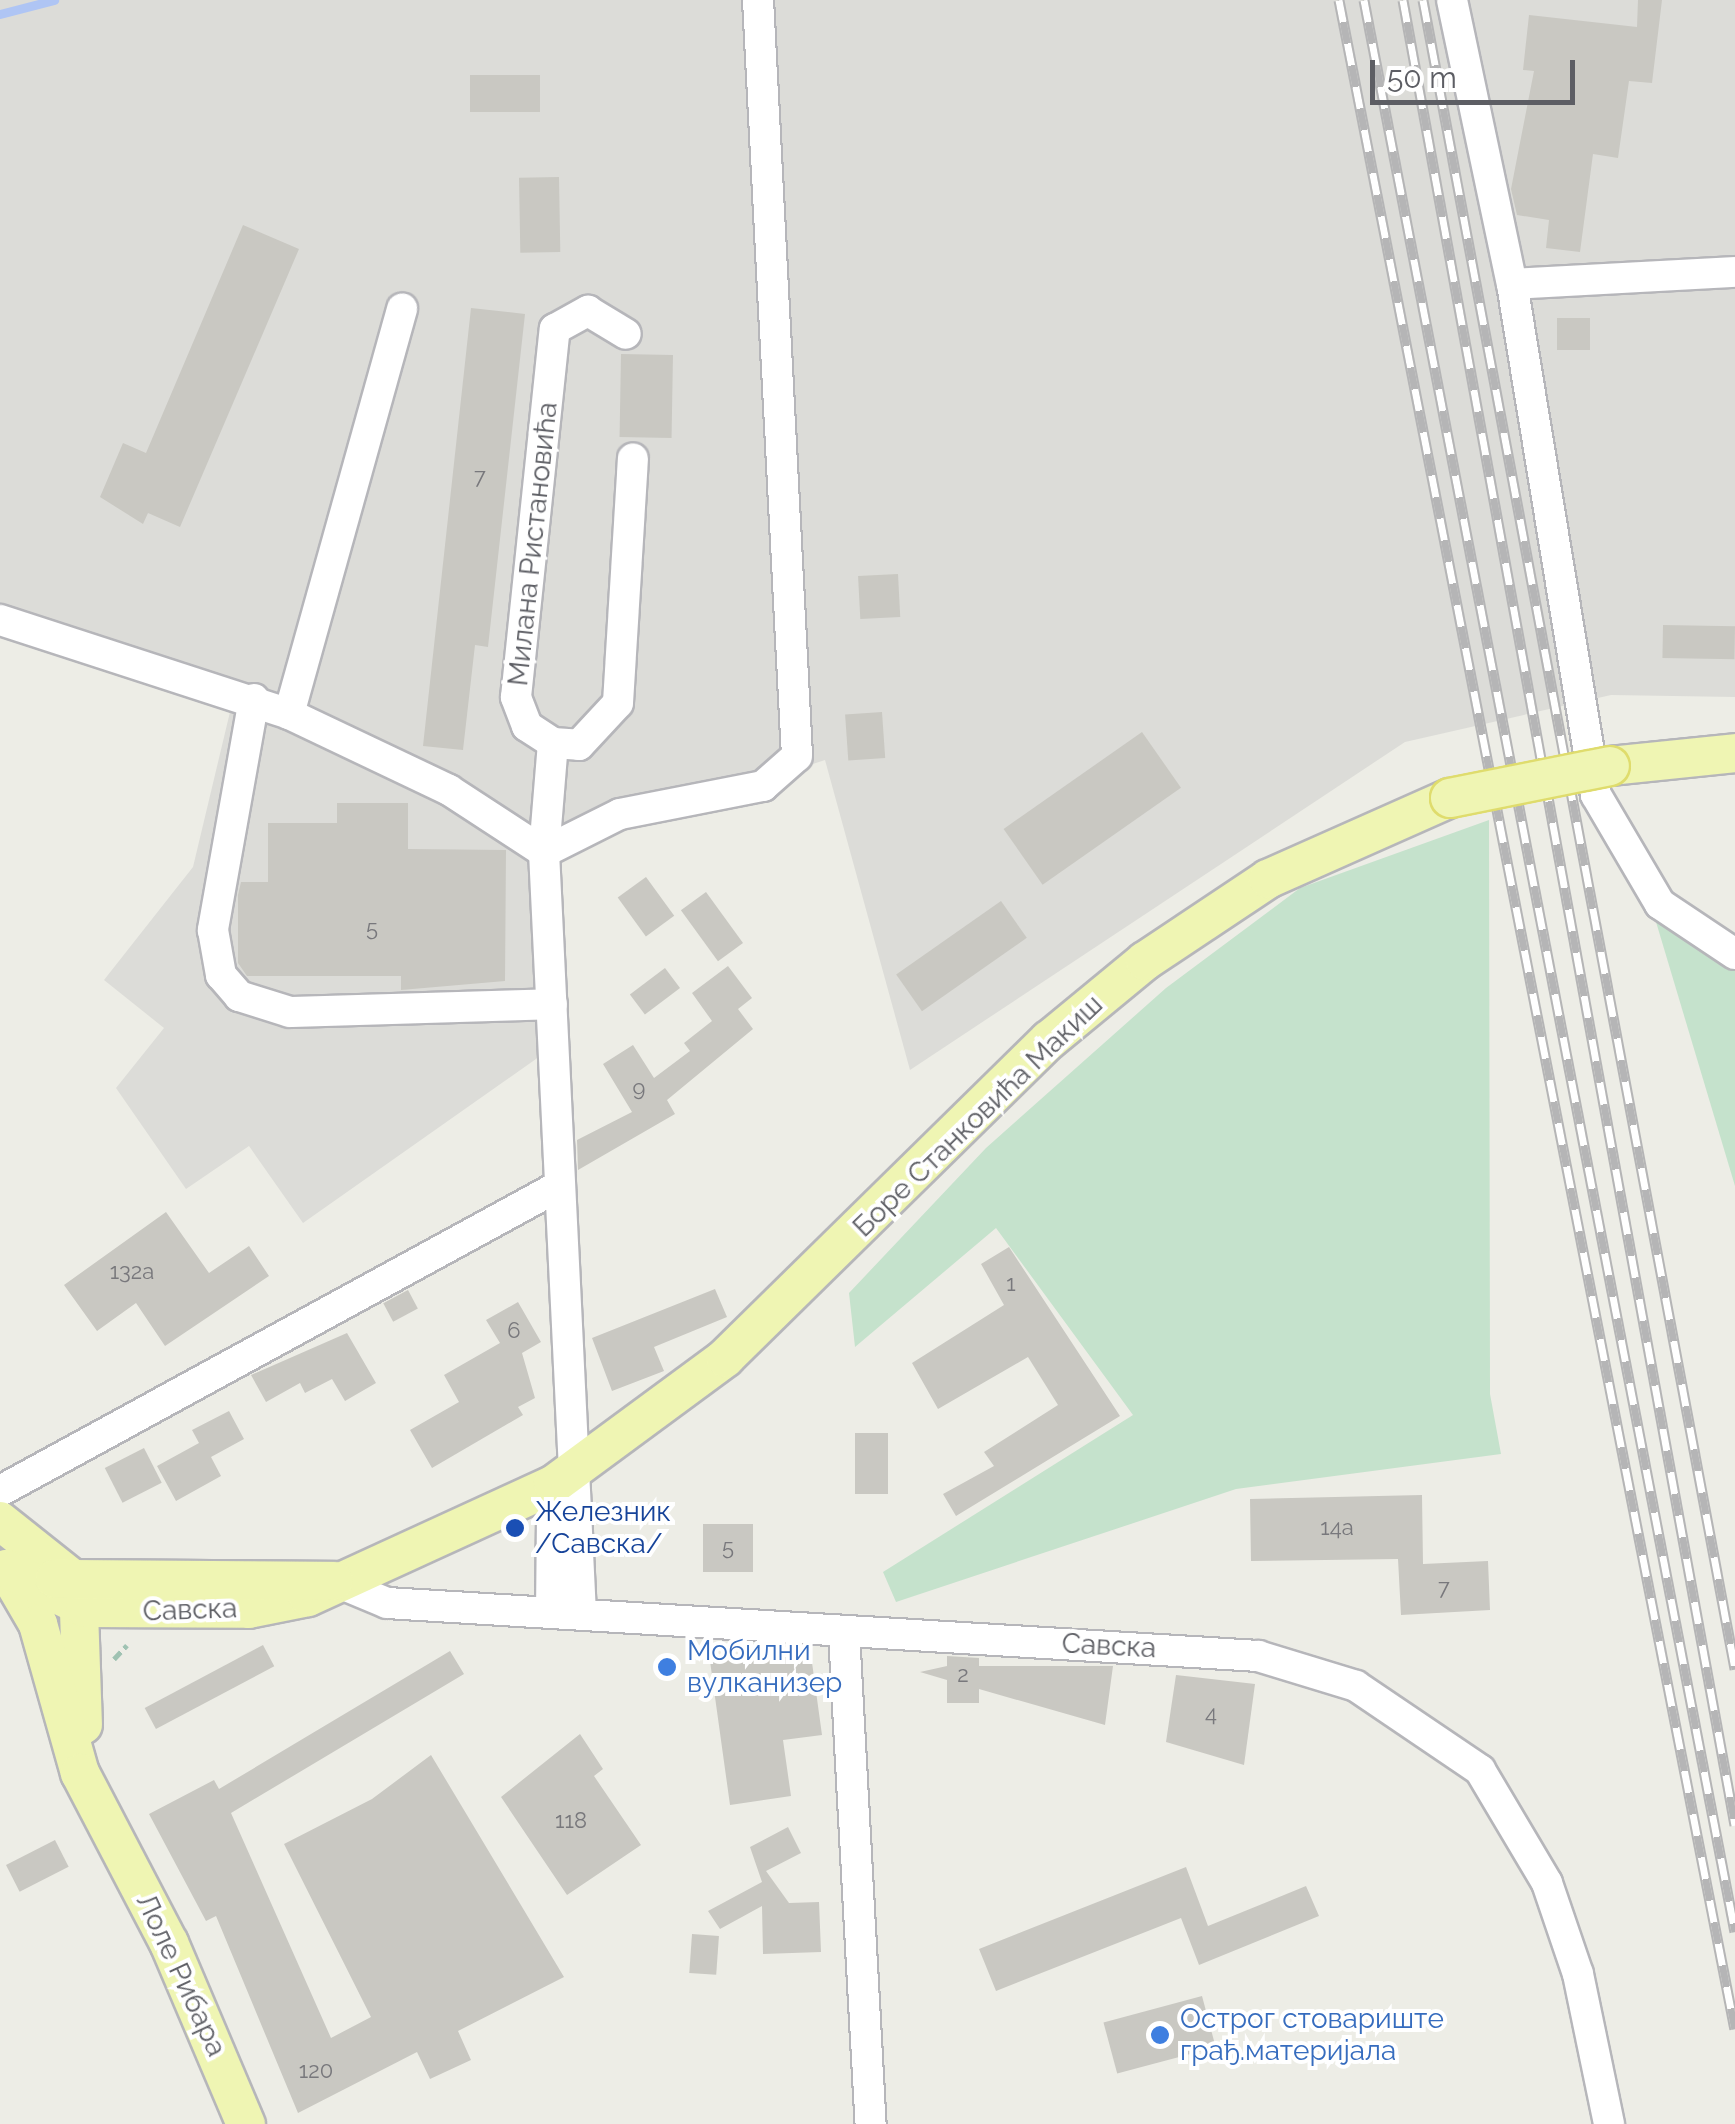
<!DOCTYPE html>
<meta charset="utf-8">
<style>
body{margin:0}
#map{position:relative;width:1735px;height:2124px;overflow:hidden;background:#edede6;font-family:Raleway,sans-serif}
div>[style]{position:absolute}
.industrial>*{inset:0;background:#dcdcd8}
.green>*{inset:0;background:#c5e2cc}
.stream>*{height:9px;margin:-4.5px;padding:0 4.5px;transform-origin:4.5px;border-radius:4.5px;background:#afc5f4}
.building>*{inset:0;background:#c9c8c2;transform-origin:0 0}
.path>*{height:5px;margin-top:-2.5px;transform-origin:0;background:repeating-linear-gradient(90deg,#9fc2b2 0 10px,transparent 0 15px)}
.roads{filter:drop-shadow(2px 0 #b6b6ba) drop-shadow(-2px 0 #b6b6ba) drop-shadow(0 2px #b6b6ba) drop-shadow(0 -2px #b6b6ba)}
.minor>*{height:30px;margin:-15px;padding:0 15px;transform-origin:15px;border-radius:15px;background:#fff}
.major>*{height:38px;margin:-19px;padding:0 19px;transform-origin:19px;border-radius:19px;background:#eff5b3}
.rail>*{height:11px;margin-top:-5.5px;transform-origin:0;background:repeating-linear-gradient(90deg,#fff 0 22px,#b5b5b6 0 44px);box-sizing:border-box;border-block:2px solid #b5b5b6}
.bridges{filter:drop-shadow(2px 0 #dfdc6d) drop-shadow(-2px 0 #dfdc6d) drop-shadow(0 2px #dfdc6d) drop-shadow(0 -2px #dfdc6d)}
.major-bridge>*{height:38px;margin:-19px;padding:0 19px;transform-origin:19px;border-radius:19px;background:#eff5b3}
.dots>*{width:28px;height:28px;translate:-50% -50%;box-sizing:border-box;border:5px solid #fff;border-radius:50%}
span{translate:-50% -50%;white-space:nowrap;text-align:center;line-height:1.15;-webkit-text-stroke:8px #fff;paint-order:stroke}
.number-label{font-size:22px;color:#78787c}
.number-label span{-webkit-text-stroke-width:0}
.street-label{font-size:28px;color:#5d5e64}
.transit-label{font-size:28px;color:#164399}
.left{translate:0 -50%;text-align:left}
.shop-label{font-size:28px;color:#366cbe}
.scale{position:absolute;left:1370px;top:60px;width:205px;height:45px;box-sizing:border-box;border:5px solid #5d5e64;border-top:0;padding-left:12px;font-size:30px;line-height:35px;white-space:nowrap;color:#5d5e64;-webkit-text-stroke:8px #fff;paint-order:stroke}
</style>
<div id="map">
<div class="industrial">
<i style="clip-path:polygon(0 0,1735px 0,1735px 697px,1611px 695px,1405px 742px,910px 1070px,825px 760px,544px 853px,553px 1047px,303px 1223px,249px 1146px,186px 1189px,116px 1088px,164px 1028px,104px 980px,193px 867px,235px 691px,0 620px)"></i>
</div>
<div class="green">
<i style="clip-path:polygon(1489px 820px,1490px 1394px,1501px 1454px,1236px 1489px,896px 1602px,883px 1572px,1133px 1415px,996px 1228px,855px 1347px,849px 1293px,986px 1148px,1166px 988px,1300px 888px)"></i>
<i style="clip-path:polygon(1639px 865px,1735px 953px,1735px 1186px)"></i>
</div>
<div class="stream">
<i style="left:0;top:14px;width:56px;rotate:-14.5deg"></i>
</div>
<div class="building">
<i style="clip-path:polygon(1638px 0,1662px 0,1652px 83px,1629px 81px,1618px 158px,1593px 154px,1580px 252px,1546px 248px,1549px 220px,1517px 215px,1511px 189px,1534px 71px,1523px 70px,1529px 15px,1637px 27px)"></i>
<i style="left:540px;top:75px;width:37px;height:70px;rotate:90deg"></i>
<i style="left:559px;top:177px;width:75px;height:40px;rotate:89deg"></i>
<i style="clip-path:polygon(243px 225px,299px 249px,180px 527px,148px 513px,143px 524px,100px 497px,123px 443px,146px 453px)"></i>
<i style="clip-path:polygon(471px 308px,525px 314px,488px 647px,475px 645px,463px 750px,423px 746px)"></i>
<i style="left:1557px;top:318px;width:33px;height:32px"></i>
<i style="left:621px;top:354px;width:52px;height:83px;rotate:1deg"></i>
<i style="left:898px;top:574px;width:43px;height:40px;rotate:87deg"></i>
<i style="left:1663px;top:625px;width:72px;height:33px;rotate:1deg"></i>
<i style="left:882px;top:712px;width:46px;height:37px;rotate:86deg"></i>
<i style="left:1142px;top:732px;width:68px;height:169px;rotate:55deg"></i>
<i style="clip-path:polygon(337px 803px,408px 803px,408px 849px,506px 850px,505px 981px,401px 990px,401px 976px,247px 976px,238px 963px,238px 895px,241px 882px,268px 882px,268px 823px,337px 823px)"></i>
<i style="left:646px;top:877px;width:48px;height:35px;rotate:54deg"></i>
<i style="left:706px;top:892px;width:63px;height:31px;rotate:54deg"></i>
<i style="left:1001px;top:901px;width:45px;height:128px;rotate:55deg"></i>
<i style="clip-path:polygon(728px 966px,752px 998px,738px 1009px,753px 1029px,667px 1100px,675px 1114px,578px 1170px,577px 1140px,632px 1112px,603px 1064px,633px 1045px,654px 1078px,690px 1051px,684px 1043px,712px 1021px,692px 993px)"></i>
<i style="left:665px;top:968px;width:25px;height:44px;rotate:53deg"></i>
<i style="clip-path:polygon(166px 1212px,209px 1273px,249px 1246px,269px 1276px,165px 1346px,136px 1303px,97px 1331px,64px 1285px)"></i>
<i style="clip-path:polygon(1009px 1247px,1120px 1416px,956px 1516px,943px 1494px,994px 1466px,984px 1452px,1058px 1405px,1028px 1357px,938px 1409px,912px 1363px,1004px 1305px,981px 1264px)"></i>
<i style="clip-path:polygon(715px 1289px,727px 1317px,654px 1347px,664px 1371px,612px 1391px,592px 1338px)"></i>
<i style="left:408px;top:1290px;width:21px;height:28px;rotate:62deg"></i>
<i style="clip-path:polygon(518px 1302px,541px 1342px,522px 1353px,535px 1398px,518px 1407px,523px 1415px,432px 1468px,410px 1430px,459px 1402px,444px 1375px,500px 1343px,486px 1320px)"></i>
<i style="clip-path:polygon(347px 1333px,376px 1383px,345px 1401px,332px 1379px,305px 1393px,300px 1383px,266px 1402px,251px 1375px)"></i>
<i style="clip-path:polygon(229px 1411px,244px 1439px,211px 1457px,221px 1476px,176px 1501px,157px 1466px,199px 1443px,192px 1430px)"></i>
<i style="left:855px;top:1433px;width:33px;height:61px"></i>
<i style="left:144px;top:1448px;width:39px;height:44px;rotate:63deg"></i>
<i style="clip-path:polygon(1422px 1495px,1423px 1564px,1488px 1561px,1490px 1610px,1401px 1615px,1398px 1559px,1251px 1561px,1250px 1499px)"></i>
<i style="left:703px;top:1524px;width:50px;height:48px"></i>
<i style="left:263px;top:1645px;width:24px;height:134px;rotate:62deg"></i>
<i style="clip-path:polygon(810px 1648px,822px 1735px,783px 1740px,791px 1796px,730px 1805px,710px 1661px)"></i>
<i style="clip-path:polygon(450px 1651px,464px 1674px,231px 1813px,331px 2038px,371px 2017px,284px 1844px,372px 1799px,431px 1755px,564px 1977px,458px 2031px,471px 2060px,430px 2079px,417px 2052px,298px 2113px,216px 1916px,206px 1921px,149px 1814px,214px 1780px,219px 1789px)"></i>
<i style="clip-path:polygon(947px 1656px,979px 1658px,979px 1666px,1113px 1666px,1105px 1725px,979px 1689px,979px 1703px,947px 1703px,947px 1680px,920px 1672px,947px 1666px)"></i>
<i style="clip-path:polygon(1176px 1675px,1255px 1684px,1244px 1765px,1166px 1742px)"></i>
<i style="clip-path:polygon(580px 1734px,603px 1769px,594px 1776px,641px 1845px,567px 1895px,501px 1797px)"></i>
<i style="clip-path:polygon(788px 1827px,801px 1853px,766px 1871px,789px 1903px,819px 1902px,821px 1952px,763px 1954px,762px 1906px,720px 1929px,708px 1911px,762px 1882px,750px 1847px)"></i>
<i style="left:55px;top:1840px;width:30px;height:55px;rotate:63deg"></i>
<i style="clip-path:polygon(1186px 1867px,1208px 1926px,1306px 1886px,1319px 1916px,1199px 1965px,1181px 1918px,996px 1991px,979px 1949px)"></i>
<i style="left:692px;top:1934px;width:27px;height:39px;rotate:4deg"></i>
<i style="left:1202px;top:1996px;width:53px;height:102px;rotate:75deg"></i>
</div>
<div class="path">
<i style="left:114px;top:1659px;width:19px;rotate:-47deg"></i>
</div>
<div class="roads">
<div class="minor">
<i style="left:1452px;top:0;width:290px;rotate:78.1deg"></i>
<i style="left:1512px;top:284px;width:518px;rotate:80.67deg"></i>
<i style="left:1596px;top:795px;width:126px;rotate:59.6deg"></i>
<i style="left:1660px;top:904px;width:90px;rotate:33.7deg"></i>
<i style="left:1512px;top:284px;width:223px;rotate:-3.1deg"></i>
<i style="left:0;top:620px;width:304px;rotate:18deg"></i>
<i style="left:289px;top:714px;width:177px;rotate:25.4deg"></i>
<i style="left:449px;top:790px;width:113px;rotate:33.1deg"></i>
<i style="left:254px;top:699px;width:235px;rotate:100.1deg"></i>
<i style="left:213px;top:930px;width:46px;rotate:79.9deg"></i>
<i style="left:221px;top:975px;width:28px;rotate:49deg"></i>
<i style="left:239px;top:996px;width:53px;rotate:17.4deg"></i>
<i style="left:290px;top:1012px;width:262px;rotate:-1.7deg"></i>
<i style="left:289px;top:714px;width:421px;rotate:-74.4deg"></i>
<i style="left:553px;top:743px;width:26px;rotate:4deg"></i>
<i style="left:579px;top:745px;width:57px;rotate:-47.1deg"></i>
<i style="left:618px;top:703px;width:245px;rotate:-86.5deg"></i>
<i style="left:544px;top:852px;width:85px;rotate:-26.6deg"></i>
<i style="left:620px;top:814px;width:146px;rotate:-11.1deg"></i>
<i style="left:763px;top:786px;width:45px;rotate:-41.4deg"></i>
<i style="left:797px;top:756px;width:757px;rotate:-92.95deg"></i>
<i style="left:0;top:1491px;width:635px;rotate:-28.62deg"></i>
<i style="left:334px;top:1581px;width:57px;rotate:22.5deg"></i>
<i style="left:387px;top:1603px;width:873px;rotate:3.48deg"></i>
<i style="left:1258px;top:1656px;width:102px;rotate:17deg"></i>
<i style="left:1356px;top:1686px;width:150px;rotate:34.1deg"></i>
<i style="left:1480px;top:1770px;width:131px;rotate:59.3deg"></i>
<i style="left:1547px;top:1883px;width:96px;rotate:71.2deg"></i>
<i style="left:1578px;top:1974px;width:153px;rotate:78.3deg"></i>
<i style="left:551px;top:1613px;width:92px;rotate:-89.4deg"></i>
<i style="left:552px;top:1521px;width:50px;rotate:-67.6deg"></i>
<i style="left:581px;top:1614px;width:763px;rotate:-92.78deg"></i>
<i style="left:544px;top:852px;width:109px;rotate:-85.3deg"></i>
<i style="left:553px;top:743px;width:31px;rotate:-147deg"></i>
<i style="left:527px;top:726px;width:31px;rotate:-111deg"></i>
<i style="left:516px;top:697px;width:370px;rotate:-84deg"></i>
<i style="left:555px;top:329px;width:38px;rotate:-29deg"></i>
<i style="left:588px;top:311px;width:44px;rotate:31.2deg"></i>
<i style="left:844px;top:1633px;width:492px;rotate:86.9deg"></i>
</div>
<div class="major">
<i style="left:1610px;top:766px;width:126px;rotate:-5.9deg"></i>
<i style="left:0;top:1521px;width:100px;rotate:38.5deg"></i>
<i style="left:78px;top:1583px;width:142px;rotate:88deg"></i>
<i style="left:6px;top:1569px;width:64px;rotate:59.8deg"></i>
<i style="left:38px;top:1624px;width:155px;rotate:74.3deg"></i>
<i style="left:80px;top:1773px;width:192px;rotate:62.4deg"></i>
<i style="left:169px;top:1943px;width:197px;rotate:67deg"></i>
<i style="left:7px;top:1569px;width:87px;rotate:26.6deg"></i>
<i style="left:85px;top:1608px;width:164px;rotate:0.3deg"></i>
<i style="left:249px;top:1609px;width:60px;rotate:-11.5deg"></i>
<i style="left:308px;top:1597px;width:269px;rotate:-24.6deg"></i>
<i style="left:553px;top:1485px;width:214px;rotate:-36.4deg"></i>
<i style="left:725px;top:1358px;width:454px;rotate:-44.5deg"></i>
<i style="left:1049px;top:1040px;width:124px;rotate:-39.5deg"></i>
<i style="left:1145px;top:961px;width:148px;rotate:-33.7deg"></i>
<i style="left:1268px;top:879px;width:199px;rotate:-24deg"></i>
<i style="left:55px;top:1579px;width:279px;rotate:0.4deg"></i>
</div>
</div>
<div class="rail">
<i style="left:1339px;top:0;width:2067px;rotate:78.96deg"></i>
<i style="left:1364px;top:0;width:1967px;rotate:79.13deg"></i>
<i style="left:1403px;top:0;width:1855px;rotate:79.69deg"></i>
<i style="left:1423px;top:0;width:1698px;rotate:79.41deg"></i>
</div>
<div class="bridges">
<div class="major-bridge">
<i style="left:1450px;top:798px;width:163px;rotate:-11.3deg"></i>
</div>
</div>
<div class="dots">
<i style="left:515px;top:1528px;background:#1a4fb4"></i>
<i style="left:667px;top:1667px;background:#3f7fe0"></i>
<i style="left:1160px;top:2035px;background:#3f7fe0"></i>
</div>
<div class="number-label">
<span style="left:480px;top:477px">7</span>
<span style="left:372px;top:929px">5</span>
<span style="left:639px;top:1089px">9</span>
<span style="left:132px;top:1272px">132a</span>
<span style="left:1011px;top:1284px">1</span>
<span style="left:514px;top:1331px">6</span>
<span style="left:1337px;top:1528px">14a</span>
<span style="left:728px;top:1548px">5</span>
<span style="left:1444px;top:1588px">7</span>
<span style="left:963px;top:1675px">2</span>
<span style="left:1211px;top:1714px">4</span>
<span style="left:571px;top:1821px">118</span>
<span style="left:316px;top:2071px">120</span>
</div>
<div class="street-label">
<span style="left:533px;top:544px;rotate:-84deg">Милана Ристановића</span>
<span style="left:978px;top:1116px;rotate:-44deg">Боре Станковића Макиш</span>
<span style="left:190px;top:1610px;rotate:-2deg">Савска</span>
<span style="left:1109px;top:1646px;rotate:3deg">Савска</span>
<span style="left:181px;top:1975px;rotate:65deg">Лоле Рибара</span>
</div>
<div class="transit-label">
<span class="left" style="left:535px;top:1528px">Железник<br>/Савска/</span>
</div>
<div class="shop-label">
<span class="left" style="left:687px;top:1667px">Мобилни<br>вулканизер</span>
<span class="left" style="left:1180px;top:2035px">Острог стовариште<br>грађ.материјала</span>
</div>
<div class="scale">50 m</div>
</div>
